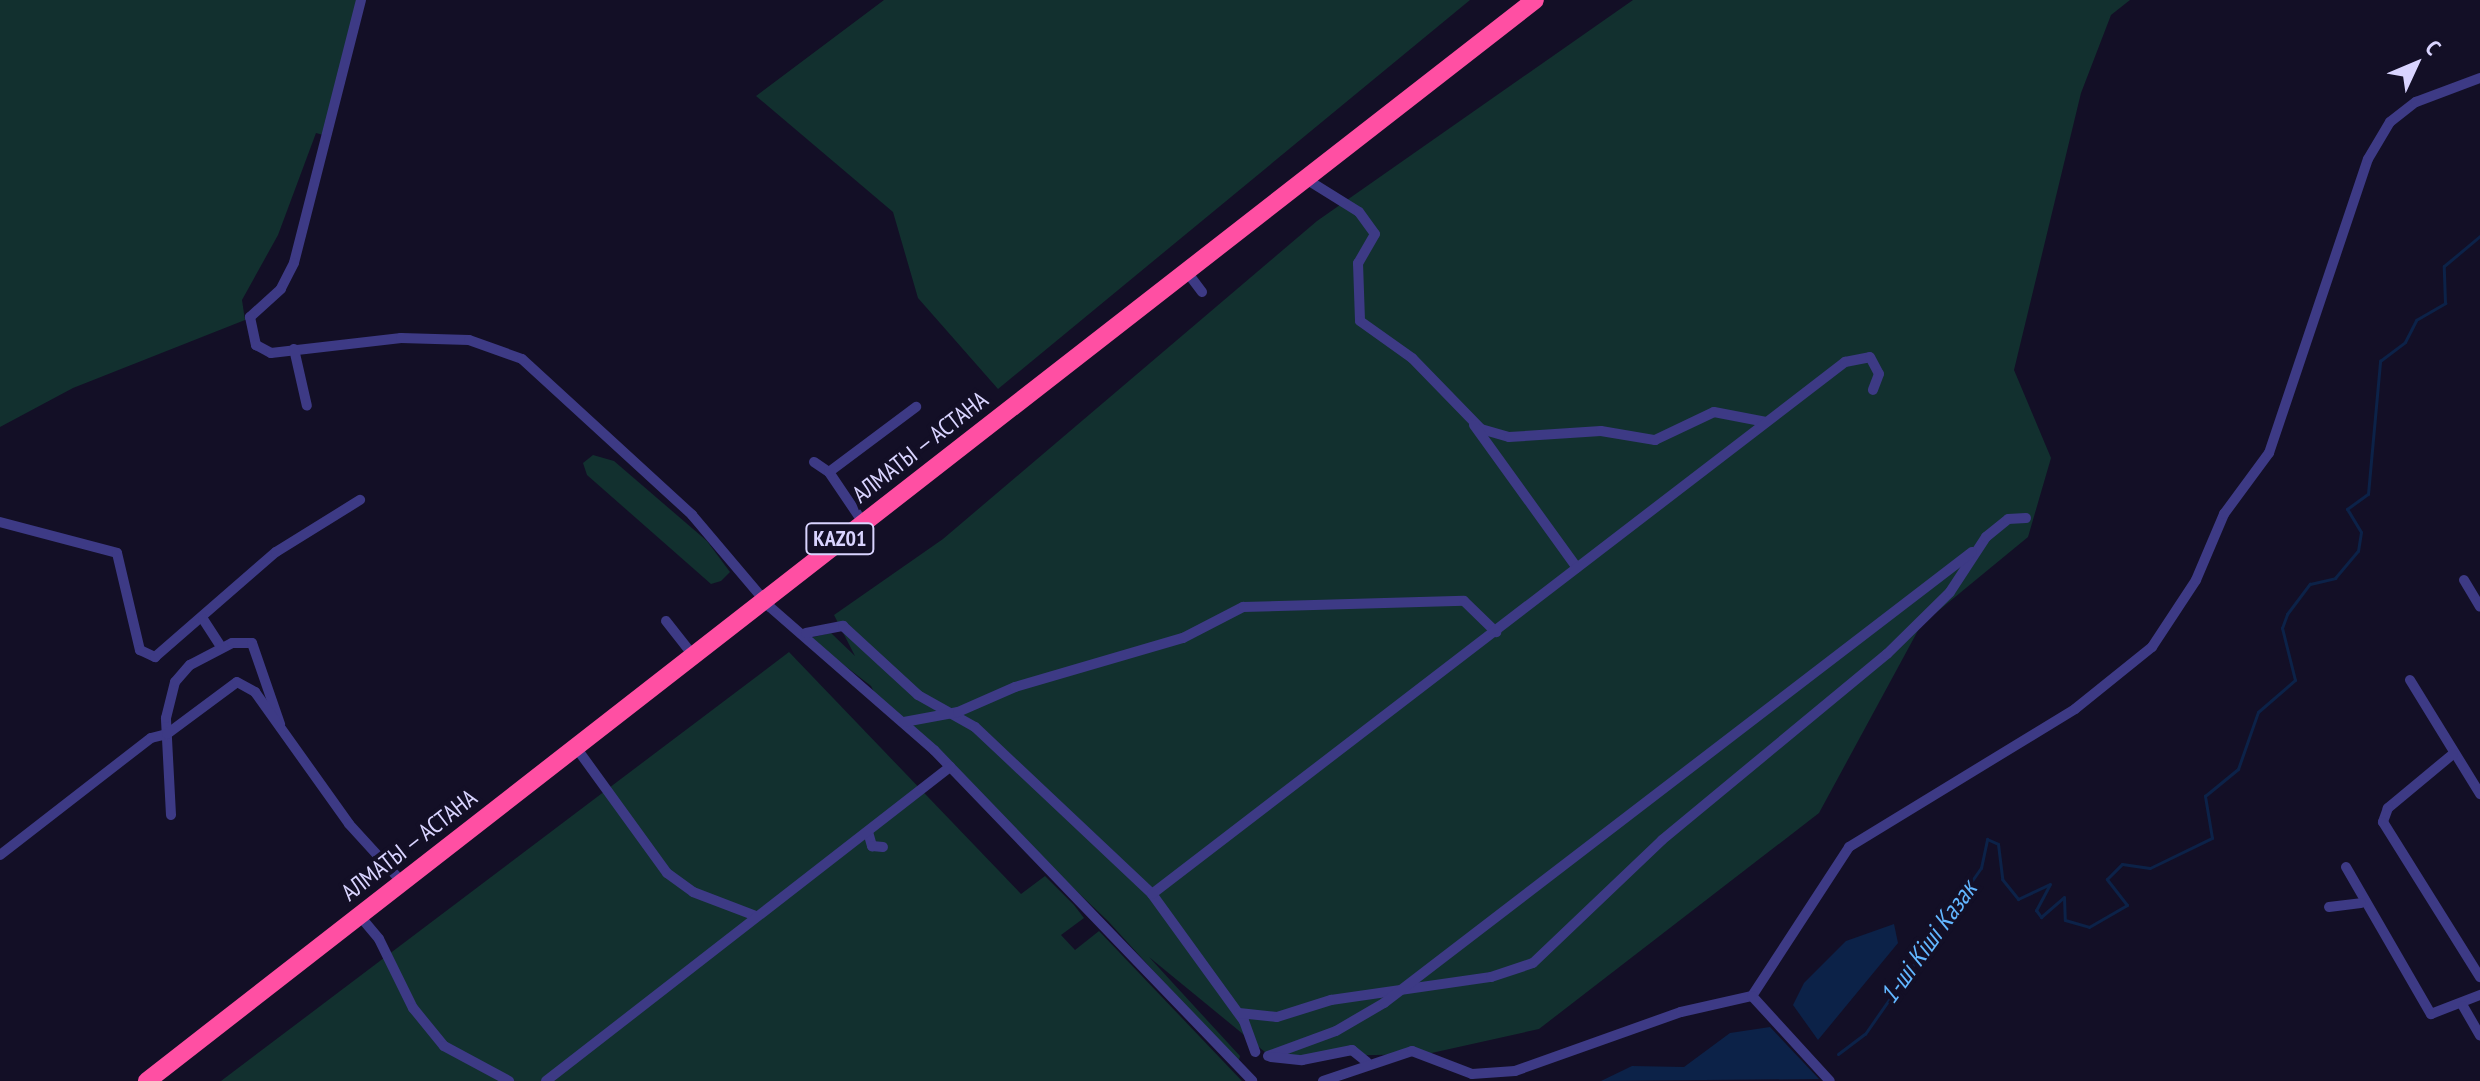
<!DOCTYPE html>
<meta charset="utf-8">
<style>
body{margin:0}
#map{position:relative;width:2480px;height:1081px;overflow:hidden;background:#130f26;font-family:"PT Sans Narrow",sans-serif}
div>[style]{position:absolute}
.green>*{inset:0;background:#12302f}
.water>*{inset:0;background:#0c2248}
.stream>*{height:3px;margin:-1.5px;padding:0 1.5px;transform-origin:1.5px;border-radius:1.5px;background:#0c2248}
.street>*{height:10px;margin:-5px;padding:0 5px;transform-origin:5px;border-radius:5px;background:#3d3a85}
.highway>*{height:18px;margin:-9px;padding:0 9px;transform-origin:9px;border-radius:9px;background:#ff4fa3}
span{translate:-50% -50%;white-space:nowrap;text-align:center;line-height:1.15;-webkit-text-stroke:8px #130f26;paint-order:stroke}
.shield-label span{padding:2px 6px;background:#130f26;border:2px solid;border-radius:6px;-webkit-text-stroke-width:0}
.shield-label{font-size:22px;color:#d9d4ff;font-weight:700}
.street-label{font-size:24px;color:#d9d4ff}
.water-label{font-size:26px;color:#62b6ff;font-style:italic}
.north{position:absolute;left:2376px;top:24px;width:80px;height:80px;-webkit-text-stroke:6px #130f26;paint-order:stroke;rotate:46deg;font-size:22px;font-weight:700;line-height:32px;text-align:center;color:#d9d4ff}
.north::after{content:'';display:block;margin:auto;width:28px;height:36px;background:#d9d4ff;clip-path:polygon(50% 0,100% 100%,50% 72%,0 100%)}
</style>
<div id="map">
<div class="green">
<i style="clip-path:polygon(0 0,361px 0,327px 136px,316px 133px,278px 235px,242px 300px,245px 320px,73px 388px,0 427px)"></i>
<i style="clip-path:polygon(884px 0,1470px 0,998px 389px,918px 298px,893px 212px,756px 96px)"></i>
<i style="clip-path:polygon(1633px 0,2130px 0,2111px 15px,2081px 93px,2014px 370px,2051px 458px,2028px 537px,1921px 625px,1819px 813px,1539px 1029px,1427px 1054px,1271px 1057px,1149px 957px,1240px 1056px,1238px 1064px,1108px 921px,880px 704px,871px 686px,809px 638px,831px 633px,855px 656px,834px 615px,943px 539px,1317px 221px)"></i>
<i style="clip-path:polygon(593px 455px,614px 461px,707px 541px,730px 572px,721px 581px,711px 584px,587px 475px,583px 463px)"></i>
<i style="clip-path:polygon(789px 652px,1021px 894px,1045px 876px,1074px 905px,1084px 918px,1061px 935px,1075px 950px,1099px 931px,1242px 1081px,221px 1081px)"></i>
</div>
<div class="water">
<i style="clip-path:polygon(1894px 924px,1898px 943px,1818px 1040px,1793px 1005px,1804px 983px,1846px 941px)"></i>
<i style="clip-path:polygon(1770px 1027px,1819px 1079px,1601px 1081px,1632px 1066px,1684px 1067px,1730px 1033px)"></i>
</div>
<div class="stream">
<i style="left:1838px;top:1054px;width:34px;rotate:-37deg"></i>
<i style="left:1865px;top:1034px;width:203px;rotate:-55.1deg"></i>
<i style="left:1981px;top:868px;width:30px;rotate:-78deg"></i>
<i style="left:1987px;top:839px;width:12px;rotate:24deg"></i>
<i style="left:1998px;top:844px;width:35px;rotate:83deg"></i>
<i style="left:2002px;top:879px;width:26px;rotate:51deg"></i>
<i style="left:2018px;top:899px;width:35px;rotate:-25deg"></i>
<i style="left:2050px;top:884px;width:30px;rotate:118deg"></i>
<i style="left:2036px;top:910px;width:9px;rotate:54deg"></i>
<i style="left:2041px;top:917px;width:30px;rotate:-41deg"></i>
<i style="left:2064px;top:897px;width:23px;rotate:88deg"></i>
<i style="left:2065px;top:920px;width:25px;rotate:16deg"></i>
<i style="left:2089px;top:927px;width:44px;rotate:-30.1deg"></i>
<i style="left:2127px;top:905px;width:33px;rotate:-128deg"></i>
<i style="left:2107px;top:879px;width:21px;rotate:-45deg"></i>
<i style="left:2122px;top:864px;width:28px;rotate:8deg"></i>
<i style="left:2150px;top:868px;width:69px;rotate:-25.8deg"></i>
<i style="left:2212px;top:838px;width:43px;rotate:-99.5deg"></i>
<i style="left:2205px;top:796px;width:43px;rotate:-39.3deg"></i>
<i style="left:2238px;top:769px;width:60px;rotate:-70.7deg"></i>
<i style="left:2258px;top:712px;width:49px;rotate:-40.9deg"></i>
<i style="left:2295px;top:680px;width:54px;rotate:-104deg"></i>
<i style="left:2282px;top:628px;width:15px;rotate:-70deg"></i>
<i style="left:2287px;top:614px;width:38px;rotate:-53deg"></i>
<i style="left:2310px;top:584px;width:26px;rotate:-13deg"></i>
<i style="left:2335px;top:578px;width:35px;rotate:-50deg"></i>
<i style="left:2358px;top:551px;width:19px;rotate:-81deg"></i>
<i style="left:2361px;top:532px;width:27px;rotate:-121deg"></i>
<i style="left:2347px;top:509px;width:26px;rotate:-36deg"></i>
<i style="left:2368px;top:494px;width:134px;rotate:-84.8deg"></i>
<i style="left:2380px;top:361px;width:31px;rotate:-37deg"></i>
<i style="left:2405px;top:342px;width:25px;rotate:-63deg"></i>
<i style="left:2416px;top:320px;width:34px;rotate:-30deg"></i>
<i style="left:2445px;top:303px;width:37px;rotate:-92deg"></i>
<i style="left:2444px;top:266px;width:47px;rotate:-39.8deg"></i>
</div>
<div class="street">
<i style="left:361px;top:0;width:271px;rotate:104.3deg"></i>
<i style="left:294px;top:263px;width:29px;rotate:117deg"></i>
<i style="left:281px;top:289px;width:42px;rotate:137.9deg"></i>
<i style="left:250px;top:317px;width:29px;rotate:78deg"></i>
<i style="left:256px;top:345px;width:17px;rotate:28deg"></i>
<i style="left:271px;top:353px;width:131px;rotate:-6.6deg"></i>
<i style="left:401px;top:338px;width:68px;rotate:1.7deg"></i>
<i style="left:469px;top:340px;width:56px;rotate:19.7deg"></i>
<i style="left:522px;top:359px;width:231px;rotate:42.5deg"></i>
<i style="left:692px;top:515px;width:121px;rotate:49.7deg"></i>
<i style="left:770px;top:607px;width:218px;rotate:41.1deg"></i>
<i style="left:934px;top:750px;width:459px;rotate:46.1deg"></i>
<i style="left:1306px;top:179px;width:62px;rotate:31.9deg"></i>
<i style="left:1359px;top:212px;width:27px;rotate:54deg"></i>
<i style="left:1375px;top:234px;width:34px;rotate:120deg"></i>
<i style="left:1358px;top:263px;width:58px;rotate:88deg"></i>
<i style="left:1360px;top:321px;width:64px;rotate:35.4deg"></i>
<i style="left:1412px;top:358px;width:99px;rotate:45.8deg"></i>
<i style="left:1481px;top:429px;width:29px;rotate:16deg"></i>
<i style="left:1509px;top:437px;width:92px;rotate:-3.7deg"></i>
<i style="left:1601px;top:431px;width:55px;rotate:9.5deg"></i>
<i style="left:1655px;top:440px;width:65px;rotate:-25.4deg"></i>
<i style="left:1714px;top:412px;width:53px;rotate:10.9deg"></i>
<i style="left:1187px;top:272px;width:25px;rotate:53deg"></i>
<i style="left:294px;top:349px;width:58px;rotate:77.2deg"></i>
<i style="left:1474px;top:425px;width:176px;rotate:54.2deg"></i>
<i style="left:814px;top:462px;width:18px;rotate:34deg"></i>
<i style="left:862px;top:521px;width:59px;rotate:-124deg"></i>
<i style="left:829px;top:472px;width:109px;rotate:-36.8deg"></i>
<i style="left:0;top:522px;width:121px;rotate:14.8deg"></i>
<i style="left:117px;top:553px;width:100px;rotate:76.7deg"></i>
<i style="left:140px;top:650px;width:17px;rotate:25deg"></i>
<i style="left:155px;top:657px;width:160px;rotate:-41deg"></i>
<i style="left:276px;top:552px;width:99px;rotate:-31.8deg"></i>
<i style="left:2464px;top:580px;width:31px;rotate:59deg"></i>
<i style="left:203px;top:619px;width:33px;rotate:57deg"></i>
<i style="left:666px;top:621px;width:42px;rotate:51.8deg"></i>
<i style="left:806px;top:633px;width:38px;rotate:-11deg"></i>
<i style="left:843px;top:626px;width:102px;rotate:42.6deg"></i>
<i style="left:918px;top:695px;width:65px;rotate:29.3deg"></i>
<i style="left:975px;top:727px;width:243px;rotate:43.3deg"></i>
<i style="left:1152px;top:894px;width:157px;rotate:54.1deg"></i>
<i style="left:1244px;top:1021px;width:33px;rotate:70deg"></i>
<i style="left:2410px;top:680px;width:134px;rotate:58.4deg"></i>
<i style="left:904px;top:722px;width:55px;rotate:-10.5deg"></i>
<i style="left:958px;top:712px;width:62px;rotate:-23.7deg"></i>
<i style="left:1015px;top:687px;width:175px;rotate:-16.3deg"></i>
<i style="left:1183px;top:638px;width:68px;rotate:-27.3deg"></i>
<i style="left:1243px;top:607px;width:221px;rotate:-1.6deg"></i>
<i style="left:1464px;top:601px;width:45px;rotate:44.1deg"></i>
<i style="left:575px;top:746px;width:157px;rotate:54.1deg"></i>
<i style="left:667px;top:873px;width:32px;rotate:36deg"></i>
<i style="left:693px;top:892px;width:67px;rotate:20.9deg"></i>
<i style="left:2453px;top:754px;width:85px;rotate:140.3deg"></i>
<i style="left:2388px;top:808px;width:15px;rotate:110deg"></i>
<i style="left:2383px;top:822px;width:183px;rotate:58deg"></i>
<i style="left:171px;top:815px;width:97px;rotate:-93deg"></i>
<i style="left:166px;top:718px;width:37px;rotate:-76deg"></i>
<i style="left:175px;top:682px;width:23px;rotate:-49deg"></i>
<i style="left:190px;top:665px;width:47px;rotate:-27.6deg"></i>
<i style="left:232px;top:643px;width:20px"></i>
<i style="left:252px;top:643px;width:86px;rotate:70.9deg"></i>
<i style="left:868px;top:832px;width:15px;rotate:74deg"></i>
<i style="left:872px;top:846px;width:11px;rotate:5deg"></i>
<i style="left:0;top:855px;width:191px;rotate:-37.8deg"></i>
<i style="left:151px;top:738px;width:16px;rotate:-14deg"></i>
<i style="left:167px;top:734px;width:87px;rotate:-36.6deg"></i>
<i style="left:237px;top:682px;width:21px;rotate:29deg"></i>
<i style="left:255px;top:692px;width:162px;rotate:54.5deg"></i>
<i style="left:349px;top:824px;width:79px;rotate:47.6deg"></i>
<i style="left:2346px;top:867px;width:170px;rotate:60deg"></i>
<i style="left:2431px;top:1014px;width:53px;rotate:-21.2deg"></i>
<i style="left:1152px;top:894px;width:874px;rotate:-37.51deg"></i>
<i style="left:1845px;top:362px;width:25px;rotate:-11deg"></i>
<i style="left:1870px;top:357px;width:19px;rotate:62deg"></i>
<i style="left:1879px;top:374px;width:17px;rotate:111deg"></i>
<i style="left:2329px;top:907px;width:32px;rotate:-7deg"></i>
<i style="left:359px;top:915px;width:31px;rotate:50deg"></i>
<i style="left:379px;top:939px;width:77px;rotate:63.8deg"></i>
<i style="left:413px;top:1008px;width:49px;rotate:50.8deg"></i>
<i style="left:444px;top:1046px;width:74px;rotate:28.3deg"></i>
<i style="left:1752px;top:996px;width:178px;rotate:-56.9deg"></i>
<i style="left:1849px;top:847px;width:265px;rotate:-31.4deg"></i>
<i style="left:2075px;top:709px;width:99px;rotate:-38.8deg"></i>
<i style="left:2152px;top:647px;width:80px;rotate:-56.7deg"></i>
<i style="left:2196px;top:580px;width:72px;rotate:-67deg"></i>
<i style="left:2224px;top:514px;width:76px;rotate:-53.6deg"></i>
<i style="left:2269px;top:453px;width:310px;rotate:-71.4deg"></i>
<i style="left:2368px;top:159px;width:43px;rotate:-59.3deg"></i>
<i style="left:2390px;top:122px;width:33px;rotate:-38deg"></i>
<i style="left:2416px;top:102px;width:68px;rotate:-20.6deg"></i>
<i style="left:2463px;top:1006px;width:34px;rotate:60deg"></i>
<i style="left:1239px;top:1013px;width:38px;rotate:6deg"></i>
<i style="left:1277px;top:1017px;width:57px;rotate:-17.5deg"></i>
<i style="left:1331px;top:1000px;width:162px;rotate:-8.2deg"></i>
<i style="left:1491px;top:977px;width:44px;rotate:-18.4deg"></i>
<i style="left:1533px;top:963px;width:178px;rotate:-43.6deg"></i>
<i style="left:1662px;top:840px;width:292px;rotate:-39.6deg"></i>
<i style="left:1887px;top:654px;width:88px;rotate:-44.5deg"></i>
<i style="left:1950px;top:592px;width:66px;rotate:-56.8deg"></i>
<i style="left:1986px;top:537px;width:28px;rotate:-39deg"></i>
<i style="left:2008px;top:519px;width:18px;rotate:-3deg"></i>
<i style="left:1268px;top:1056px;width:72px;rotate:-20.2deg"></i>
<i style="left:1336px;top:1031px;width:56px;rotate:-30.3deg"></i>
<i style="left:1384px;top:1003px;width:741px;rotate:-37.49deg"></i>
<i style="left:1271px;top:1057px;width:31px;rotate:6deg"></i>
<i style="left:1302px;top:1060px;width:51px;rotate:-11.3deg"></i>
<i style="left:1352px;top:1050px;width:19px;rotate:39deg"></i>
<i style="left:546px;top:1081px;width:512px;rotate:-37.86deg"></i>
<i style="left:1323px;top:1081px;width:94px;rotate:-18.6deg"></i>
<i style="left:1412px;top:1051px;width:64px;rotate:21deg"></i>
<i style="left:1472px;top:1074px;width:43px;rotate:-4deg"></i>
<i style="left:1515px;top:1071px;width:176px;rotate:-19.6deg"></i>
<i style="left:1681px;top:1012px;width:73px;rotate:-12.7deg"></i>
<i style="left:1752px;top:996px;width:115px;rotate:47.5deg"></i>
</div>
<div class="highway">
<i style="left:147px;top:1081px;width:1759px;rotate:-37.91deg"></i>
</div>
<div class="shield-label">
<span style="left:840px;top:539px">KАZ01</span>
</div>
<div class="street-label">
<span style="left:920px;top:447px;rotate:-38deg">АЛМАТЫ — АСТАНА</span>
<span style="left:409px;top:845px;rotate:-38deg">АЛМАТЫ — АСТАНА</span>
</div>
<div class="water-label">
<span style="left:1928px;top:942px;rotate:-54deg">1-ші Кіші Казак</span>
</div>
<div class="north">С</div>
</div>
